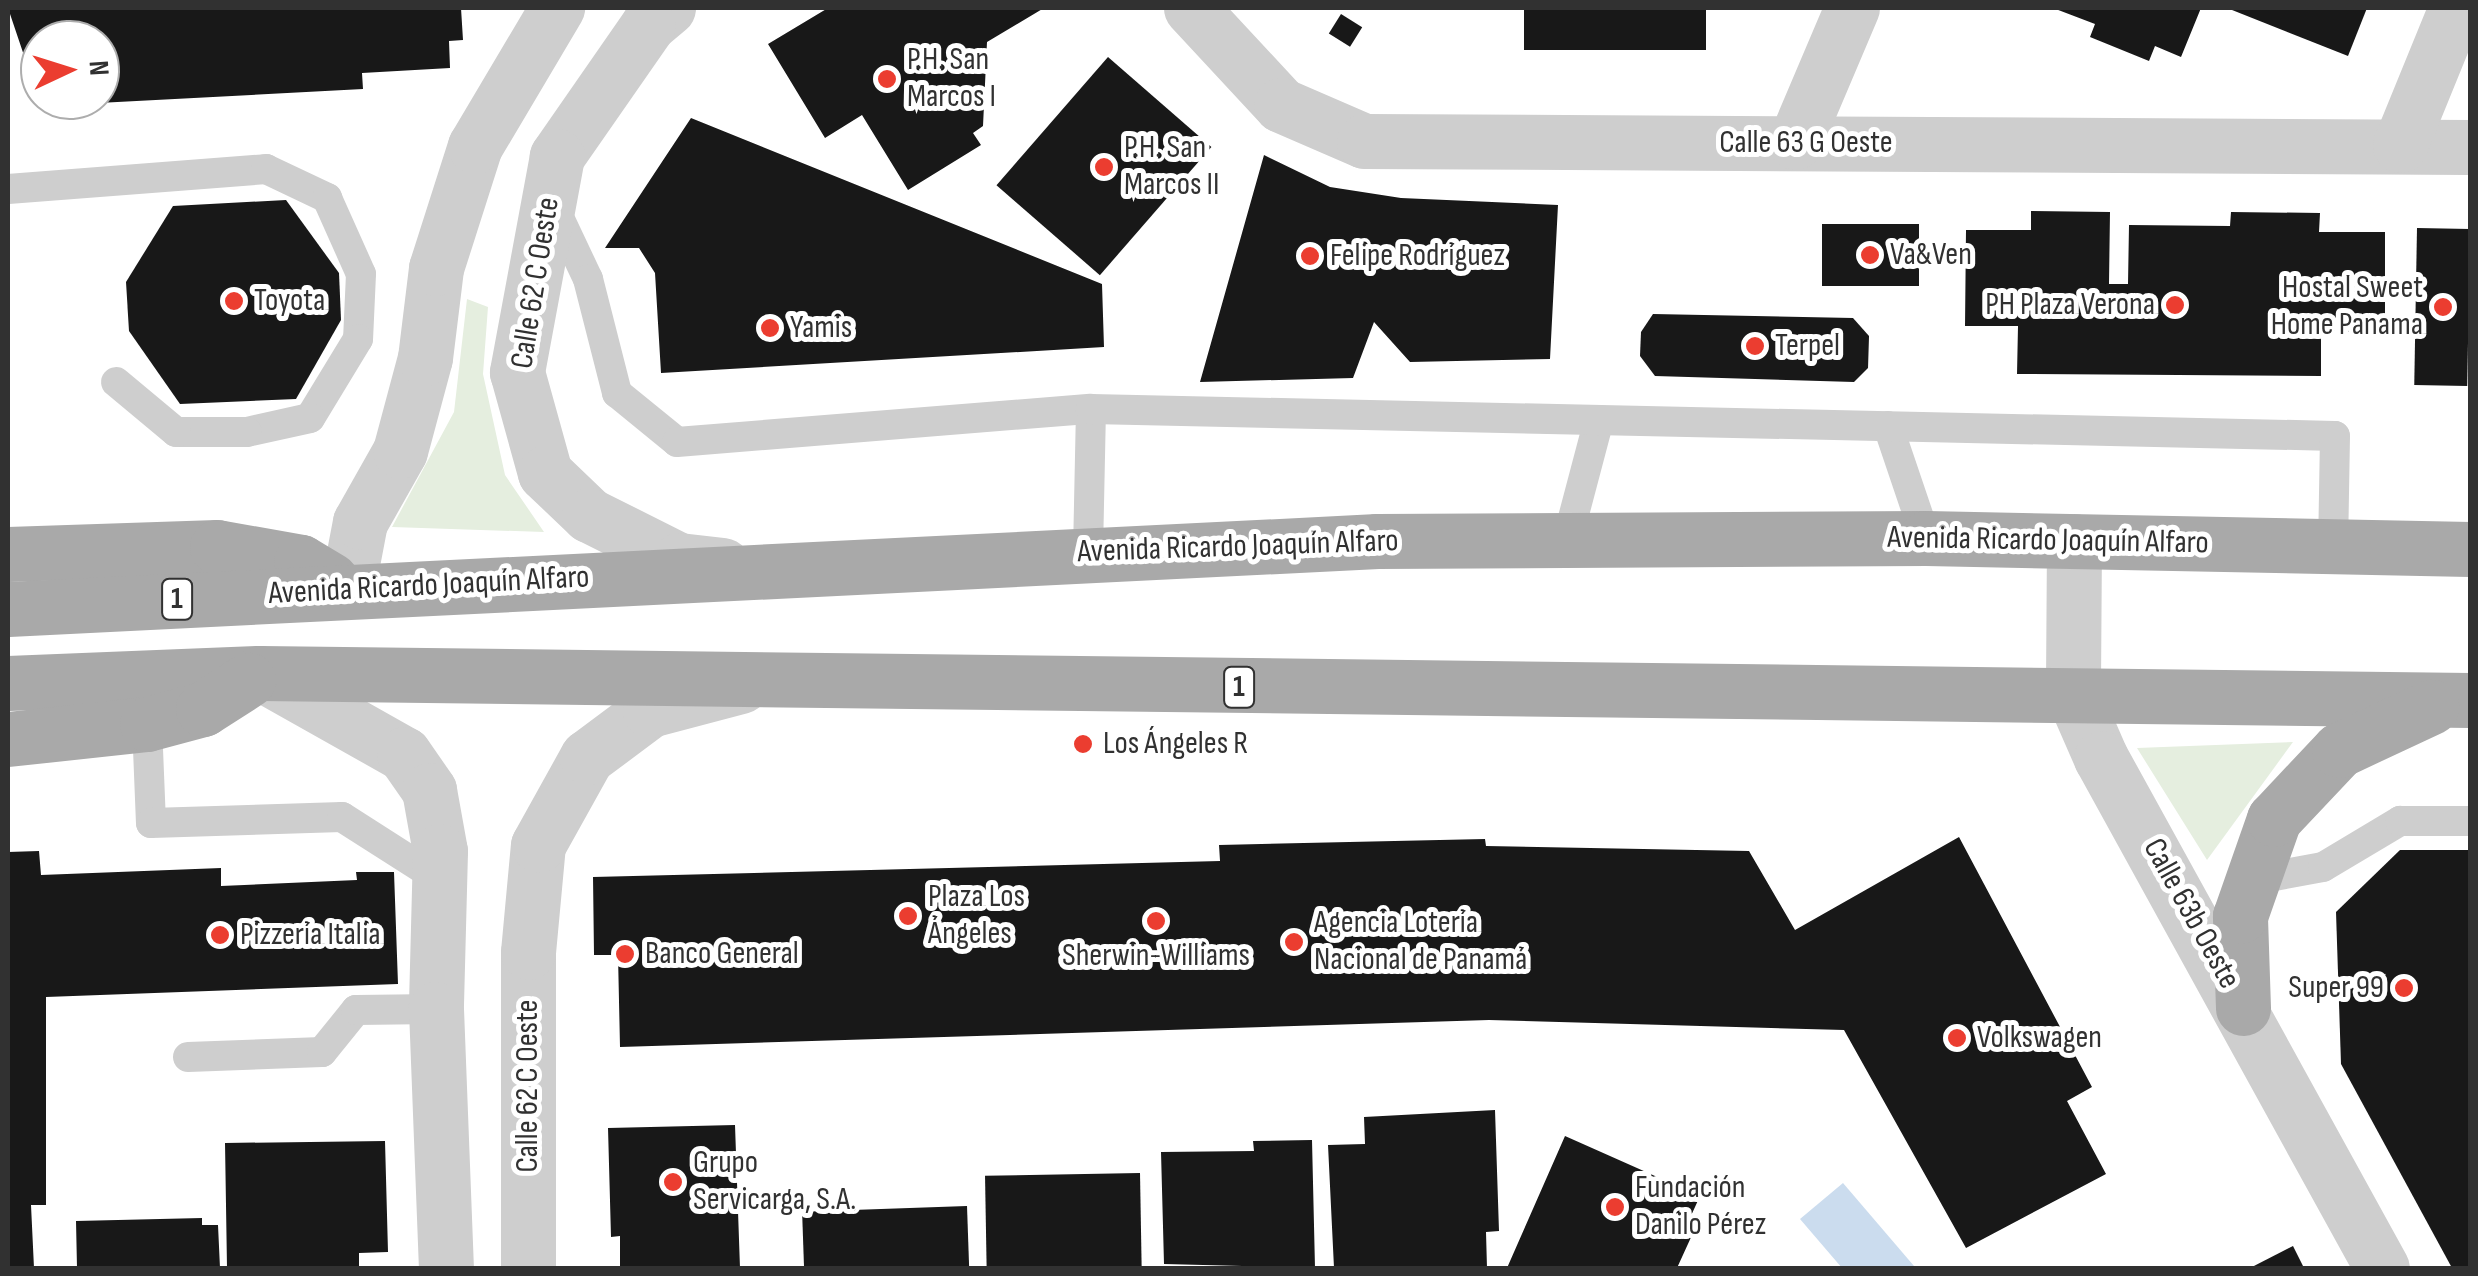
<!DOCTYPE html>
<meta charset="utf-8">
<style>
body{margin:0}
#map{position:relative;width:2478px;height:1276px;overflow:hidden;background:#fff;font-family:"Sofia Sans Condensed",sans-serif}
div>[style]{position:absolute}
.green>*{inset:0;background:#e5eedf}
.water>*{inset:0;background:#cbdcee}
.building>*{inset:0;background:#181818;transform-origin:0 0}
.lane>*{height:30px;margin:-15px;padding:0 15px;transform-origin:15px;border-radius:15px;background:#cecece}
.street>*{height:55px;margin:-27.5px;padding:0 27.5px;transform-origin:27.5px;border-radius:27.5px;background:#cecece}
.primary>*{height:55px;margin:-27.5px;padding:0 27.5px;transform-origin:27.5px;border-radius:27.5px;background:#a9a9a9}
.dots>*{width:28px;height:28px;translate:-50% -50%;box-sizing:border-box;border:5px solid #fff;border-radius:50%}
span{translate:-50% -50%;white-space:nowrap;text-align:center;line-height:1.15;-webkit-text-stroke:10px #fff;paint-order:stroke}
.shield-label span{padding:2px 8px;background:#fff;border:2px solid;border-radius:8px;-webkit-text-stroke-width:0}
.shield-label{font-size:30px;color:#313131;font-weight:700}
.poi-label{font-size:32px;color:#313131}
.left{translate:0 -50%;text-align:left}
.right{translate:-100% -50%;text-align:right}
.street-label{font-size:32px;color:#313131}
.frame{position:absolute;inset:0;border:10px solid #313131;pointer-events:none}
.north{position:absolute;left:20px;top:20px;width:100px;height:100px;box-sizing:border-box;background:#fff;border:2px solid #adadad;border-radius:50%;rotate:86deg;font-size:28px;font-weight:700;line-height:40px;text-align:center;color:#313131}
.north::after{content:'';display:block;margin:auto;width:35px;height:45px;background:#eb3d30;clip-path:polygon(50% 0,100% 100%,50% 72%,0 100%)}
</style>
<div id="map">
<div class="green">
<i style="clip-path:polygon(467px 299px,488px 307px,483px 374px,505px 475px,544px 532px,392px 527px,454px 412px)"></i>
<i style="clip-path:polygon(2293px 742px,2207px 860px,2137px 748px)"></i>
</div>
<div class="water">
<i style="clip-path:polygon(1843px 1183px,1914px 1266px,1911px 1268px,1842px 1268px,1800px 1219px)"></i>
</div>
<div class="building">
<i style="clip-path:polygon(evenodd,8px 8px,461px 8px,463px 40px,449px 41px,450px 68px,362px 73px,363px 89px,41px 106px,8px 8px,40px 40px,100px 40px,100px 100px,40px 100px,40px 40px)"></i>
<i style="clip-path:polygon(828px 8px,1044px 8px,987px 42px,983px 126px,973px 133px,981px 145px,908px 190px,862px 115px,825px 138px,768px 44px)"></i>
<i style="left:1524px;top:8px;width:182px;height:42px"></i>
<i style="clip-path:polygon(2053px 8px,2201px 8px,2181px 57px,2155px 46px,2149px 61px,2090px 37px,2095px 24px)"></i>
<i style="clip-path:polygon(2227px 8px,2367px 8px,2348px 56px)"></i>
<i style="left:1341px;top:14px;width:25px;height:23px;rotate:32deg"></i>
<i style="left:1108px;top:57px;width:137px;height:170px;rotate:41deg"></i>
<i style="clip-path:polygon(691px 118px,1102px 284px,1104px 347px,661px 373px,655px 273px,639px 248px,605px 248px)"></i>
<i style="clip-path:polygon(1264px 155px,1330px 187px,1401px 198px,1558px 205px,1550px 359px,1410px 362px,1374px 322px,1353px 378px,1200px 382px)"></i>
<i style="clip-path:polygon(286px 200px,339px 273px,341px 320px,296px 399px,180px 404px,129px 331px,126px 282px,173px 206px)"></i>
<i style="clip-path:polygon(2031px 211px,2110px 212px,2109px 284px,2128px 284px,2129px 225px,2230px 226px,2231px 212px,2320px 213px,2319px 232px,2385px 232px,2385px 332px,2321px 332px,2321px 376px,2017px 374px,2018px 326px,1965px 326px,1966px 230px,2031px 230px)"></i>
<i style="left:1822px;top:224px;width:97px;height:62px"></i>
<i style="left:2417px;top:228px;width:53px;height:157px;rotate:1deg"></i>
<i style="clip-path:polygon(1653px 314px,1853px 318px,1869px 336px,1868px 368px,1854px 382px,1655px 376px,1640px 356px,1641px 332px)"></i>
<i style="clip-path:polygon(1959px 837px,2092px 1087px,2067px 1101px,2106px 1174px,1966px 1248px,1844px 1030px,1489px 1020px,620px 1047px,618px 955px,594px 955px,593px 877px,1220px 861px,1219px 845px,1485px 839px,1486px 846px,1749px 851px,1795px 930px)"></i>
<i style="clip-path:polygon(2400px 850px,2470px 850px,2470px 1268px,2452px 1268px,2341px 1064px,2336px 912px)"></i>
<i style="clip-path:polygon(39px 851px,41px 875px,221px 868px,221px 886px,357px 880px,356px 872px,394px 872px,398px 984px,46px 997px,46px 1205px,31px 1205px,34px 1268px,8px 1268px,8px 852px)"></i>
<i style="clip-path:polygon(1495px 1110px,1499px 1231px,1486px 1232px,1487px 1268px,1334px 1268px,1328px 1145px,1365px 1144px,1364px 1117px)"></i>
<i style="clip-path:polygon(735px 1125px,740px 1268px,620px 1268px,620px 1236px,611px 1237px,608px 1128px)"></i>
<i style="clip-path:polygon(1565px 1136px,1700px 1196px,1690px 1218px,1698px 1222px,1677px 1268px,1507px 1268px)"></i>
<i style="clip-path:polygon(1312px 1140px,1315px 1268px,1164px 1264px,1161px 1152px,1254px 1151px,1253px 1141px)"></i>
<i style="clip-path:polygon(385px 1141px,388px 1252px,359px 1253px,359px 1268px,227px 1268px,225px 1143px)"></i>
<i style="left:1140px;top:1173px;width:95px;height:155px;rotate:89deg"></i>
<i style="left:967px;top:1206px;width:62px;height:165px;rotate:88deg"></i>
<i style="clip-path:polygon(202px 1218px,202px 1225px,218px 1225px,220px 1268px,77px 1268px,76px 1221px)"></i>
<i style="clip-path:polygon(2293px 1246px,2304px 1268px,2250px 1268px)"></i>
</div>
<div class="lane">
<i style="left:8px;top:189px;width:259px;rotate:-4.4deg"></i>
<i style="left:266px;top:169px;width:68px;rotate:25.4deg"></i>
<i style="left:327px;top:198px;width:83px;rotate:65.9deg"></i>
<i style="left:361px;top:274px;width:65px;rotate:92.6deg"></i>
<i style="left:358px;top:339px;width:92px;rotate:121.3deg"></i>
<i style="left:310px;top:418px;width:65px;rotate:167.5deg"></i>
<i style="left:247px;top:432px;width:71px;rotate:180deg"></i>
<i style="left:176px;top:432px;width:78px;rotate:-140.2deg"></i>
<i style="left:553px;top:205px;width:82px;rotate:64.7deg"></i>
<i style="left:588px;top:279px;width:118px;rotate:75.7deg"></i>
<i style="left:617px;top:393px;width:77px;rotate:39.2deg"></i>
<i style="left:677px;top:442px;width:415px;rotate:-4.6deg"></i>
<i style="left:1888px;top:426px;width:118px;rotate:71.3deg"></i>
<i style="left:1568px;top:537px;width:121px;rotate:-75.2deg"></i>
<i style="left:1088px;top:552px;width:143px;rotate:-88.8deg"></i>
<i style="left:1091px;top:409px;width:1244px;rotate:1.24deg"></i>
<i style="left:2335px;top:436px;width:110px;rotate:91deg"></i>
<i style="left:147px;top:724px;width:99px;rotate:87.7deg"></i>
<i style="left:151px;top:823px;width:191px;rotate:-1.8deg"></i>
<i style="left:342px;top:817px;width:115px;rotate:32.6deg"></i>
<i style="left:2247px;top:881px;width:77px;rotate:-10.4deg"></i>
<i style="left:2323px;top:867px;width:90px;rotate:-30.9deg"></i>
<i style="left:2400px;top:821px;width:70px"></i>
<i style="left:188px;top:1057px;width:134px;rotate:-2.1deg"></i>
<i style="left:322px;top:1052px;width:54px;rotate:-51deg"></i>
<i style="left:356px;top:1010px;width:80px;rotate:-0.7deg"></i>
</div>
<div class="street">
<i style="left:668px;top:8px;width:26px;rotate:140deg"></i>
<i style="left:648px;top:25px;width:160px;rotate:124.8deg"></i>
<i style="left:557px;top:156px;width:220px;rotate:100.5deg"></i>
<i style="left:517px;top:372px;width:105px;rotate:74.5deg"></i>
<i style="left:545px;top:473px;width:61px;rotate:43.7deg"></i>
<i style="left:589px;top:515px;width:101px;rotate:26.6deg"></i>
<i style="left:679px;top:560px;width:44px;rotate:6.5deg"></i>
<i style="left:1191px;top:8px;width:132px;rotate:47.1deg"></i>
<i style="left:1281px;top:105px;width:90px;rotate:23.4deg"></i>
<i style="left:1364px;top:141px;width:1106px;rotate:0.31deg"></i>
<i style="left:1795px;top:142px;width:146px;rotate:-67deg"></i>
<i style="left:2400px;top:145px;width:148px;rotate:-67.8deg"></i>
<i style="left:2074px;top:541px;width:153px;rotate:90.4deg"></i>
<i style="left:2073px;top:694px;width:70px;rotate:66.4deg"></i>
<i style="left:2101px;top:758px;width:582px;rotate:61.15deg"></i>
<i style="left:347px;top:590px;width:69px;rotate:-79.2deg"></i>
<i style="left:360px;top:522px;width:81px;rotate:-60.6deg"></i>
<i style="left:400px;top:451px;width:96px;rotate:-75deg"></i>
<i style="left:425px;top:358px;width:91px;rotate:-83deg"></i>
<i style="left:436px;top:268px;width:128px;rotate:-72.3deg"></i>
<i style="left:475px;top:146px;width:161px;rotate:-59.3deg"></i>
<i style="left:260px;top:673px;width:165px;rotate:29.4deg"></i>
<i style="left:404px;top:754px;width:44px;rotate:55.2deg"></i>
<i style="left:429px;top:790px;width:62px;rotate:79.8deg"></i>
<i style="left:440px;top:851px;width:158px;rotate:91.5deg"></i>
<i style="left:436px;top:1009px;width:259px;rotate:87.8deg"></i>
<i style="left:528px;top:1268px;width:316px;rotate:-90deg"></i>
<i style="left:528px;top:952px;width:107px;rotate:-84.7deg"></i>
<i style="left:538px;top:845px;width:101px;rotate:-60.9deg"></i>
<i style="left:587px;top:757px;width:79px;rotate:-36.7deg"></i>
<i style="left:650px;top:710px;width:94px;rotate:-14.8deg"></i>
</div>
<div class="primary">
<i style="left:8px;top:554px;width:209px;rotate:-1.9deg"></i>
<i style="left:217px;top:547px;width:85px;rotate:10.1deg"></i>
<i style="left:301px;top:562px;width:35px;rotate:31deg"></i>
<i style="left:8px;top:609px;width:1371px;rotate:-2.84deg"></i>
<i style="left:1377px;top:541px;width:549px;rotate:-0.31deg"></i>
<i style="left:1926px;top:538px;width:544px;rotate:1.16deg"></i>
<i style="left:8px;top:683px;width:252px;rotate:-2.3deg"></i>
<i style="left:260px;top:673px;width:2210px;rotate:0.7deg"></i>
<i style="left:8px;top:739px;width:140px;rotate:-6.2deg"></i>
<i style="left:147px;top:724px;width:58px;rotate:-15deg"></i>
<i style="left:203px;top:709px;width:54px;rotate:-32.8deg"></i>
<i style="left:2243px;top:1008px;width:92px;rotate:-91.9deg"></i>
<i style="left:2240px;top:916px;width:103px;rotate:-70.7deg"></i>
<i style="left:2274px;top:819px;width:95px;rotate:-46.7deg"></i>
<i style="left:2339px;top:750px;width:102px;rotate:-25.1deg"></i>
</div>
<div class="dots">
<i style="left:887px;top:79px;background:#eb3d30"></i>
<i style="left:1104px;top:167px;background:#eb3d30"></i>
<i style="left:1870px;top:255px;background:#eb3d30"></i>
<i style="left:1310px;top:256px;background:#eb3d30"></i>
<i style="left:234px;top:301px;background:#eb3d30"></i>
<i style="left:2175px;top:305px;background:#eb3d30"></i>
<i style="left:2443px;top:307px;background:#eb3d30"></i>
<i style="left:770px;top:328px;background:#eb3d30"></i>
<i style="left:1755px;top:346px;background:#eb3d30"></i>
<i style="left:1083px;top:744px;background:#eb3d30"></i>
<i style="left:908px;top:916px;background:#eb3d30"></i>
<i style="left:1156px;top:921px;background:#eb3d30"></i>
<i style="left:220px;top:935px;background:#eb3d30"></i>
<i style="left:1294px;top:942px;background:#eb3d30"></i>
<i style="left:625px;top:954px;background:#eb3d30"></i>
<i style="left:2404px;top:988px;background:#eb3d30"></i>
<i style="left:1957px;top:1038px;background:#eb3d30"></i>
<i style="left:673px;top:1182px;background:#eb3d30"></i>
<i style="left:1615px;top:1207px;background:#eb3d30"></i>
</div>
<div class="shield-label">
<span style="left:177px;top:599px">1</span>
<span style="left:1239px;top:687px">1</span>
</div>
<div class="poi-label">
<span class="left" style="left:907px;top:79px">P.H. San<br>Marcos I</span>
<span class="left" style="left:1124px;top:167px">P.H. San<br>Marcos II</span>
<span class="left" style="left:1890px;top:255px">Va&amp;Ven</span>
<span class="left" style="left:1330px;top:256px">Felipe Rodríguez</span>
<span class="right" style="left:2423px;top:307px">Hostal Sweet<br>Home Panama</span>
<span class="left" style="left:254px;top:301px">Toyota</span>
<span class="right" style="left:2155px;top:305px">PH Plaza Verona</span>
<span class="left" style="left:790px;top:328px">Yamis</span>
<span class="left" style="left:1775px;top:346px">Terpel</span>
<span class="left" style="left:1103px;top:744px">Los Ángeles R</span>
<span class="left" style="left:928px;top:916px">Plaza Los<br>Ángeles</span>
<span class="left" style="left:1314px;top:942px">Agencia Lotería<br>Nacional de Panamá</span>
<span class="left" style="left:240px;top:935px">Pizzería Italia</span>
<span class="left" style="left:645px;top:954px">Banco General</span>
<span style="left:1156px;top:956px">Sherwin-Williams</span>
<span class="right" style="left:2384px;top:988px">Super 99</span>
<span class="left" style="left:1977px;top:1038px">Volkswagen</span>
<span class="left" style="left:693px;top:1182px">Grupo<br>Servicarga, S.A.</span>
<span class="left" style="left:1635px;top:1207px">Fundación<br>Danilo Pérez</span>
</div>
<div class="street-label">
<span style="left:1806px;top:143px">Calle 63 G Oeste</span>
<span style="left:536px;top:283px;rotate:-81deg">Calle 62 C Oeste</span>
<span style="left:2048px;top:541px;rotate:1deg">Avenida Ricardo Joaquín Alfaro</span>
<span style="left:1238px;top:547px;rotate:-2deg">Avenida Ricardo Joaquín Alfaro</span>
<span style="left:429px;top:586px;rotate:-3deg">Avenida Ricardo Joaquín Alfaro</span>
<span style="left:2191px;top:914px;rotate:61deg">Calle 63b Oeste</span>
<span style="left:528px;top:1086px;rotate:-90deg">Calle 62 C Oeste</span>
</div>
<div class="frame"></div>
<div class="north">N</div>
</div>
